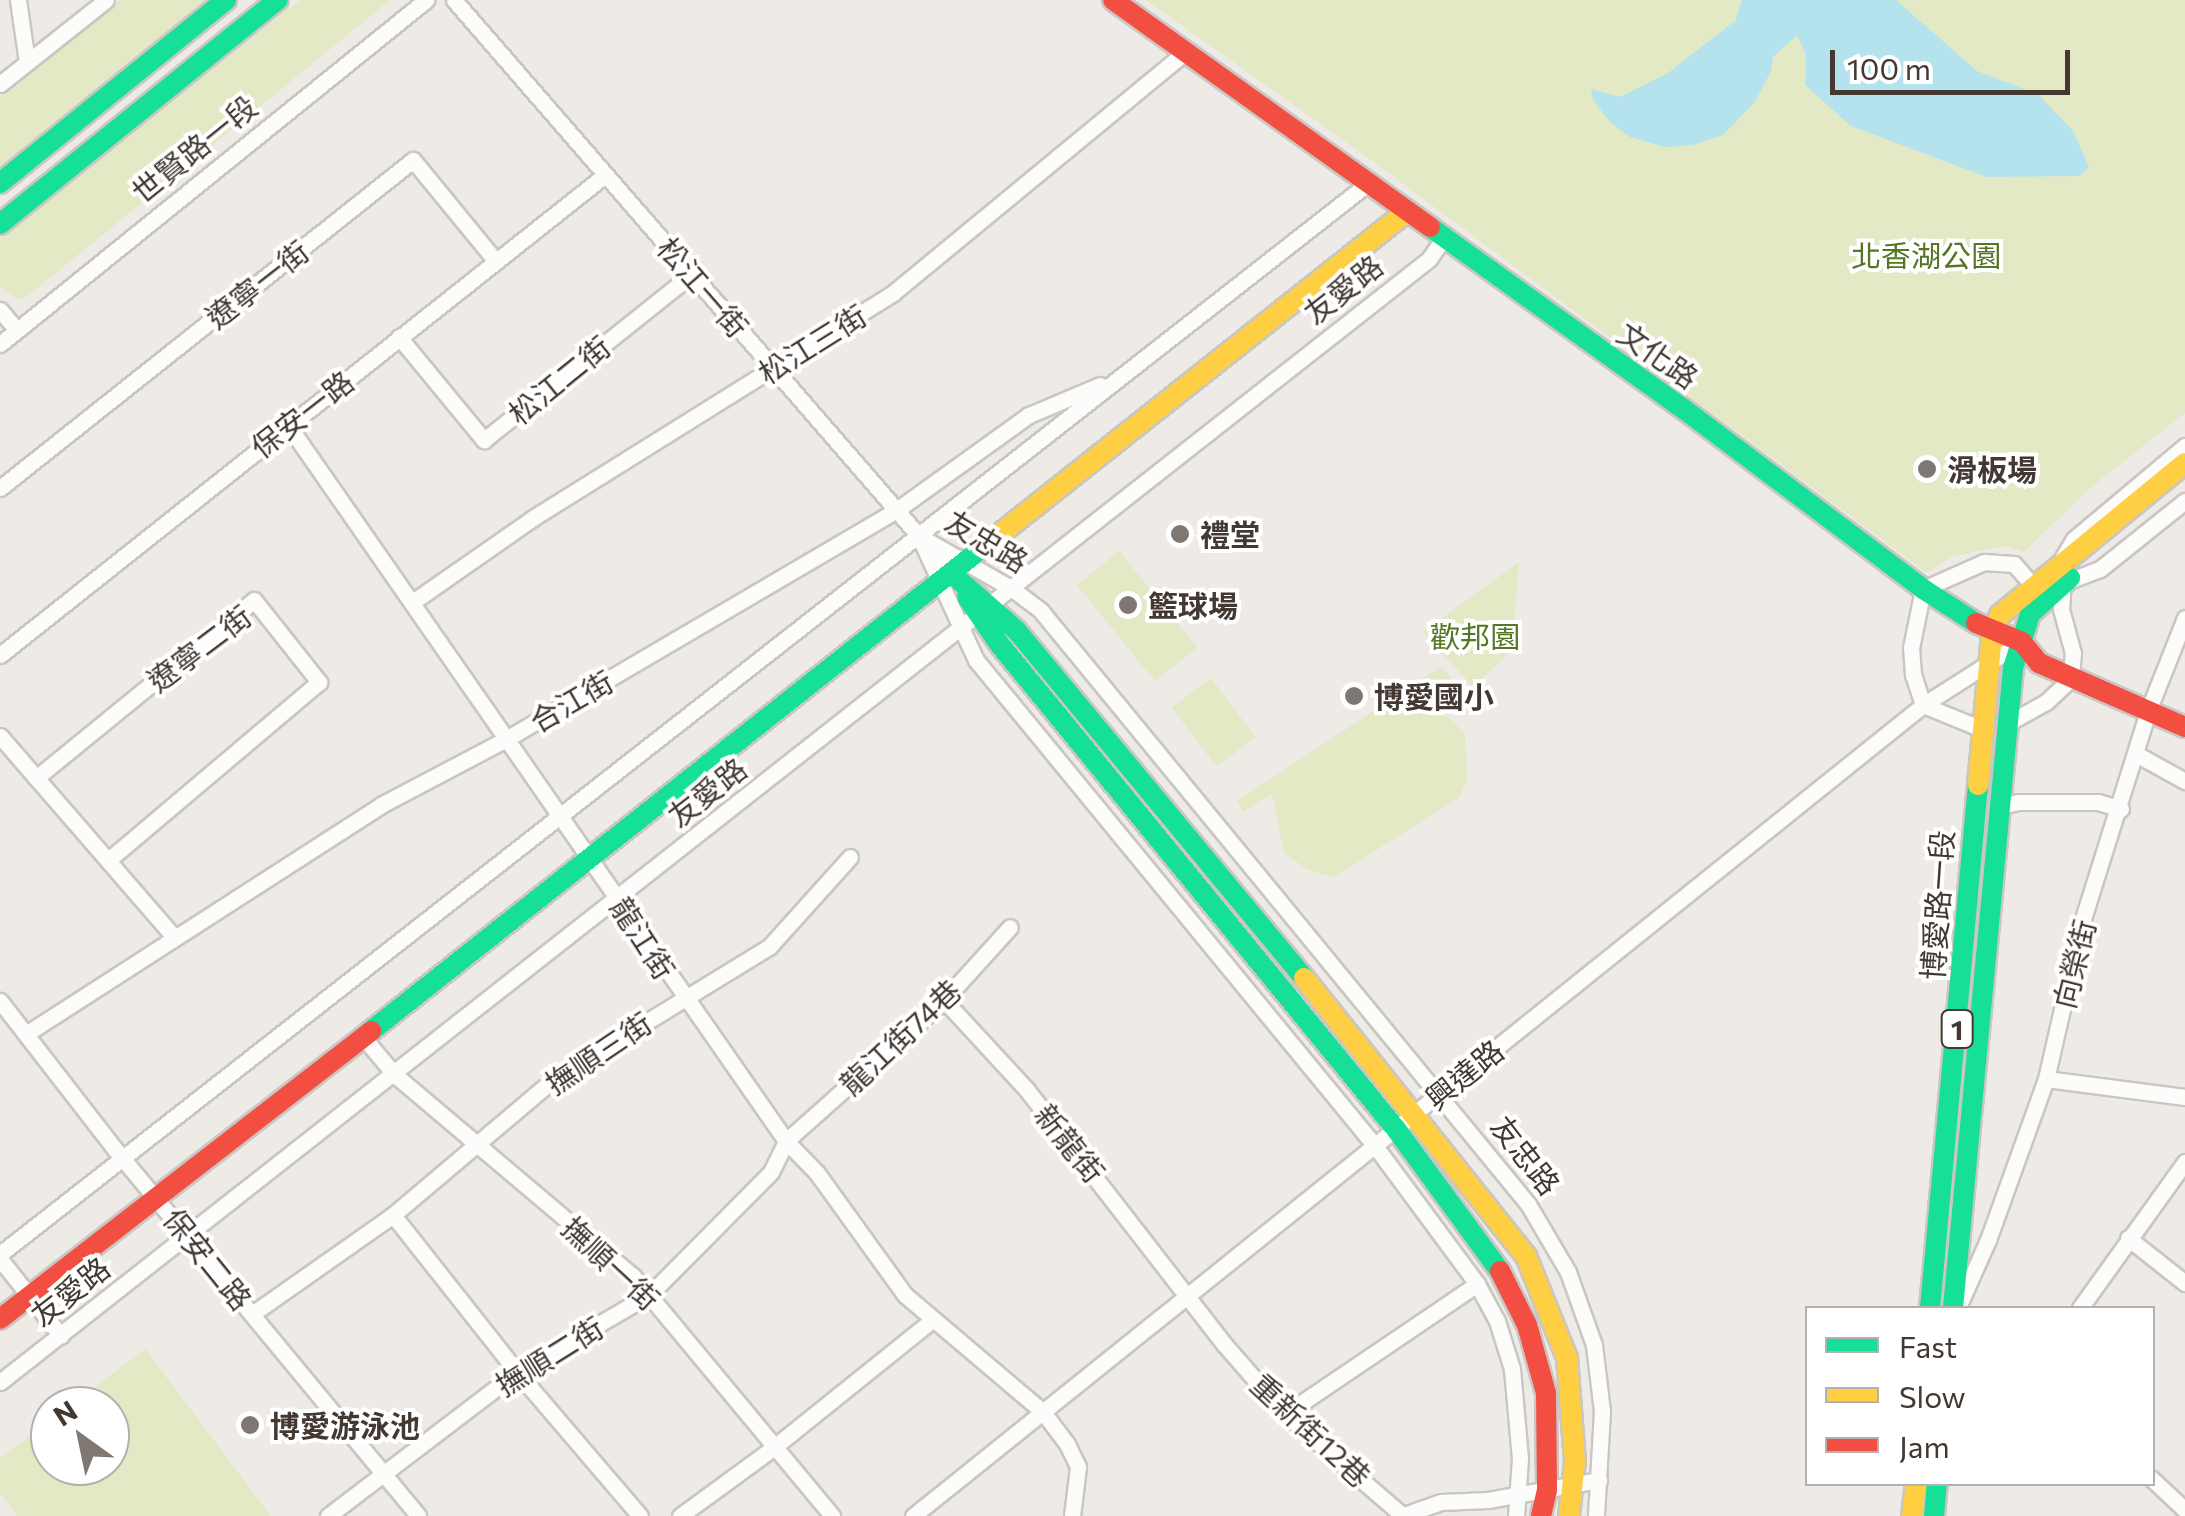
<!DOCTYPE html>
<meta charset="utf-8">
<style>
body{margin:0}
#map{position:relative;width:2185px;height:1516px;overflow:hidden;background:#eeeae6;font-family:Commissioner,"Noto Sans TC",sans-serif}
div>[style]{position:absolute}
.green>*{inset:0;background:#e2e9c4;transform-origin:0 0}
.water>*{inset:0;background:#b4e3ee}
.roads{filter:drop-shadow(2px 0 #cac6c2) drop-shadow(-2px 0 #cac6c2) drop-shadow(0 2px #cac6c2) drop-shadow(0 -2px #cac6c2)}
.street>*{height:15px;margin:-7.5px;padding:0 7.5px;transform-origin:7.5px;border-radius:7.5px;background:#fcfcfb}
.fast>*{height:20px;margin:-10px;padding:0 10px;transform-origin:10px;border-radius:10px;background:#16e098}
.slow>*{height:20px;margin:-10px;padding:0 10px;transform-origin:10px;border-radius:10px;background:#ffcf43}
.jam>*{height:20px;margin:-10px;padding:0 10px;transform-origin:10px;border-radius:10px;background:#f24e42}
.dots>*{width:28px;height:28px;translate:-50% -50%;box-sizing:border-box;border:5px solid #fff;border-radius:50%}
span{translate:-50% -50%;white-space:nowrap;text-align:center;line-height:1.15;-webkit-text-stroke:8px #fff;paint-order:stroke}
.shield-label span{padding:2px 8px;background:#fff;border:2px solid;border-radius:8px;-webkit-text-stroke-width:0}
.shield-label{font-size:28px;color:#433932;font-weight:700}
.street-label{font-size:30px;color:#433932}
.park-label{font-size:30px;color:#547625}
.poi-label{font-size:30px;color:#433932;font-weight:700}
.left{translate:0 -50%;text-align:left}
.legend{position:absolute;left:1805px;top:1306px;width:350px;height:180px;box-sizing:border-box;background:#fff;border:2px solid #b4b0ad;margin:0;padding:12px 18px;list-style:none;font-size:30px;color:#433932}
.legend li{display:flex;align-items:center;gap:20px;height:50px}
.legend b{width:50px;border:2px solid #b4b0ad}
.north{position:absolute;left:30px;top:1386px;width:100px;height:100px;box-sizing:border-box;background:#fff;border:2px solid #b4b0ad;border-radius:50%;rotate:327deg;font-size:28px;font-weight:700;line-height:40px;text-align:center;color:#433932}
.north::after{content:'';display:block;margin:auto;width:35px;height:45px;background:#7f7771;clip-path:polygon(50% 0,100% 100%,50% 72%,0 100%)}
.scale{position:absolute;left:1830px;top:50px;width:240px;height:45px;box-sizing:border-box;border:5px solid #433932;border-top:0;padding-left:12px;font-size:30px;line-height:35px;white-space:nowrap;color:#433932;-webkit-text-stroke:8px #fff;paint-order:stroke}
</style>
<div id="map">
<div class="green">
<i style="clip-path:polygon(120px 0,206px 0,0 166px,0 96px)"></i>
<i style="clip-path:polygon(300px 0,390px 0,29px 295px,18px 300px,0 287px,0 239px,4px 234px)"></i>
<i style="clip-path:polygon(1146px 0,2185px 0,2185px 413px,2090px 488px,2024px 552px,2006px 546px,1953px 556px,1927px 573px,1367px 157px)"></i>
<i style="left:1119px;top:551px;width:124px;height:54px;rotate:51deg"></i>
<i style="clip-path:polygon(1519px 562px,1512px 650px,1473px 687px,1423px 632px)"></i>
<i style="clip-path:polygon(1442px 666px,1451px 678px,1415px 704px,1448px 717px,1465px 734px,1467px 779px,1460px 797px,1334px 877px,1308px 870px,1284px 853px,1272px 794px,1243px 812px,1237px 801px)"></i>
<i style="left:1211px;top:678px;width:74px;height:49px;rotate:53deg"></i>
<i style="clip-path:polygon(145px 1349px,271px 1516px,17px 1516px,0 1493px,0 1458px,50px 1421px,50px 1466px,110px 1466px,110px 1406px,70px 1406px)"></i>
</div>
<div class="water">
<i style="clip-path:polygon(1742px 0,1896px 0,1977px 71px,2039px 95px,2073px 131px,2089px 167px,2080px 176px,1987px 177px,1851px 126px,1805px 85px,1806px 55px,1797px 35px,1773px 57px,1771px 71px,1755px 102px,1723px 135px,1693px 145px,1665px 147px,1630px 137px,1610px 122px,1593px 100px,1591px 89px,1620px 97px,1668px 73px,1736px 20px)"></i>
</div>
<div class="roads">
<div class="street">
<i style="left:18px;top:0;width:63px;rotate:81.7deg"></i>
<i style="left:454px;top:0;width:760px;rotate:49.06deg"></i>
<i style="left:0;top:84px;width:135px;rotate:-38.4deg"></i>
<i style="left:0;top:310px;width:26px;rotate:50deg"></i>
<i style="left:399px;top:337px;width:134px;rotate:50.5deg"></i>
<i style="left:484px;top:440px;width:266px;rotate:-38.6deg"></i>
<i style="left:0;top:344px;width:548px;rotate:-38.92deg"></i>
<i style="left:288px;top:425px;width:872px;rotate:55.18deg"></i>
<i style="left:786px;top:1141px;width:45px;rotate:45.9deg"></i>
<i style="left:817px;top:1173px;width:150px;rotate:54.2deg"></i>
<i style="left:905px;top:1295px;width:181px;rotate:40.3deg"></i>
<i style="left:1043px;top:1412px;width:40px;rotate:53deg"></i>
<i style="left:1067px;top:1444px;width:25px;rotate:64deg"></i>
<i style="left:1078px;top:1467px;width:49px;rotate:97deg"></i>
<i style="left:0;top:488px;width:527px;rotate:-38.46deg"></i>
<i style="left:413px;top:160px;width:128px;rotate:50.7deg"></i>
<i style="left:919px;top:536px;width:106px;rotate:29.5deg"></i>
<i style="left:1011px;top:588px;width:38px;rotate:37deg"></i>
<i style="left:1041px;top:611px;width:767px;rotate:50.61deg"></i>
<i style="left:1528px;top:1204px;width:79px;rotate:59.5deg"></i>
<i style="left:1568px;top:1272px;width:77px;rotate:70.4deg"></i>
<i style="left:1594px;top:1345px;width:66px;rotate:83.1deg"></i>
<i style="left:1602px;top:1411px;width:105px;rotate:93.3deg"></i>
<i style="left:919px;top:536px;width:136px;rotate:65.3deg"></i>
<i style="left:976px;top:660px;width:629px;rotate:50.61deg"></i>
<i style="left:1375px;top:1146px;width:172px;rotate:53.5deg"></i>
<i style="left:1477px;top:1284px;width:42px;rotate:61.6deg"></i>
<i style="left:1497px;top:1321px;width:50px;rotate:72.6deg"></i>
<i style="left:1512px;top:1369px;width:89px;rotate:84.9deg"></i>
<i style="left:1520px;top:1458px;width:58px;rotate:93.9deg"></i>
<i style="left:2063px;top:557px;width:21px;rotate:-59deg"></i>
<i style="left:2074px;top:539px;width:145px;rotate:-40deg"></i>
<i style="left:414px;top:601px;width:145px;rotate:-34.9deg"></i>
<i style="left:533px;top:518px;width:425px;rotate:-32deg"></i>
<i style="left:893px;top:293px;width:379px;rotate:-39.5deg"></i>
<i style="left:0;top:655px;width:772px;rotate:-38.43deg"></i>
<i style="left:2010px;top:722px;width:41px;rotate:-29.1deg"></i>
<i style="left:2046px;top:702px;width:34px;rotate:-43deg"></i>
<i style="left:2071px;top:679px;width:26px;rotate:-86deg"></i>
<i style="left:2073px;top:653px;width:46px;rotate:-105.3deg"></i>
<i style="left:2061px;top:609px;width:26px;rotate:-86deg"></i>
<i style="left:2063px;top:583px;width:40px;rotate:-21deg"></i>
<i style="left:2100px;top:569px;width:109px;rotate:-38.7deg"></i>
<i style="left:1982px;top:729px;width:64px;rotate:-157.9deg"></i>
<i style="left:1923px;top:705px;width:32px;rotate:-108deg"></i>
<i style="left:1913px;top:675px;width:27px;rotate:-94deg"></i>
<i style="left:1911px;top:648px;width:60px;rotate:-78.5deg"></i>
<i style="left:1923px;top:589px;width:67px;rotate:-23.9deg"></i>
<i style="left:1984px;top:562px;width:30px;rotate:4deg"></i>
<i style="left:2014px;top:564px;width:30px;rotate:49deg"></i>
<i style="left:0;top:736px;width:267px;rotate:49.1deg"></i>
<i style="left:2138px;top:755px;width:54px;rotate:29deg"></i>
<i style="left:36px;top:778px;width:281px;rotate:-39.2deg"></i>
<i style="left:254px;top:600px;width:105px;rotate:51.6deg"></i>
<i style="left:319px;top:682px;width:276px;rotate:139.8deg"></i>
<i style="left:1997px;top:807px;width:22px;rotate:-13deg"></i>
<i style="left:2018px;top:802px;width:80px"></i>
<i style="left:2098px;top:802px;width:24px;rotate:17deg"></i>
<i style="left:944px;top:1000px;width:122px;rotate:47.3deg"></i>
<i style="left:1027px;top:1090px;width:321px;rotate:52.2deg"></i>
<i style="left:1224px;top:1344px;width:93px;rotate:48.9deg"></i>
<i style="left:1285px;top:1414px;width:155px;rotate:40.8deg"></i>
<i style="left:0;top:1001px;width:186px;rotate:52.2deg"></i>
<i style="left:114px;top:1148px;width:477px;rotate:50.4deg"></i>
<i style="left:26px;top:1034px;width:422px;rotate:-32.8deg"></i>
<i style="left:381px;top:805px;width:144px;rotate:-27.8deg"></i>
<i style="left:508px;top:738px;width:452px;rotate:-30.4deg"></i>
<i style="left:898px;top:509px;width:161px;rotate:-35.7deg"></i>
<i style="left:1029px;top:415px;width:77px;rotate:-22.9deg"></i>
<i style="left:363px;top:1037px;width:50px;rotate:49.9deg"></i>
<i style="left:395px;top:1075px;width:312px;rotate:40.2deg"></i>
<i style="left:633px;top:1276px;width:312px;rotate:50.3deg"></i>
<i style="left:2046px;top:1079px;width:140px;rotate:7.4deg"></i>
<i style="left:393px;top:1215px;width:200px;rotate:51.7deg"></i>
<i style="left:517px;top:1372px;width:189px;rotate:49.5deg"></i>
<i style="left:2128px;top:1238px;width:73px;rotate:38.3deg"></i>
<i style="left:0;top:1254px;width:1736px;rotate:-38.05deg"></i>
<i style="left:0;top:1259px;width:98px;rotate:51.6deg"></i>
<i style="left:1959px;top:1305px;width:71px;rotate:-66deg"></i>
<i style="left:1988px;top:1240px;width:171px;rotate:-70.2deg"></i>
<i style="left:2046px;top:1079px;width:161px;rotate:-77.1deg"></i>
<i style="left:2082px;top:922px;width:221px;rotate:-72.6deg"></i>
<i style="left:2148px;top:711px;width:100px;rotate:-68.3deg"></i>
<i style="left:2080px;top:1308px;width:180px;rotate:-54.3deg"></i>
<i style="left:252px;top:1314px;width:172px;rotate:-35.1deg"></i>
<i style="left:393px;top:1215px;width:212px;rotate:-40.2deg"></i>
<i style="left:555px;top:1078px;width:251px;rotate:-31.5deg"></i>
<i style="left:769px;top:947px;width:121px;rotate:-48deg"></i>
<i style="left:0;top:1382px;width:1817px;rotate:-38.16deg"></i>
<i style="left:1429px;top:259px;width:24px;rotate:-55deg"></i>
<i style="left:1285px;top:1414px;width:232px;rotate:-34.1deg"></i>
<i style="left:2152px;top:1479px;width:45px;rotate:43.2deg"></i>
<i style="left:328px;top:1516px;width:238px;rotate:-37.3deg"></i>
<i style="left:517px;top:1372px;width:153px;rotate:-30.3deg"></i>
<i style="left:649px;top:1295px;width:173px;rotate:-45.2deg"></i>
<i style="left:771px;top:1172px;width:34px;rotate:-64deg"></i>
<i style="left:786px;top:1141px;width:212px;rotate:-41.7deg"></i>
<i style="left:944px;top:1000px;width:98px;rotate:-47.9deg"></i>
<i style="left:680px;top:1516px;width:115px;rotate:-36.2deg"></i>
<i style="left:773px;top:1448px;width:204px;rotate:-38.8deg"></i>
<i style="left:913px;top:1516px;width:1295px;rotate:-38.76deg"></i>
<i style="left:1923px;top:705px;width:115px;rotate:-32.6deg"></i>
<i style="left:1401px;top:1516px;width:42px;rotate:-19.3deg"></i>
<i style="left:1441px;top:1502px;width:47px;rotate:-2.4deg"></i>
<i style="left:1488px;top:1500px;width:113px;rotate:-10.2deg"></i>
</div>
<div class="fast">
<i style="left:0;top:183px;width:291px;rotate:-39deg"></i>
<i style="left:0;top:224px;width:357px;rotate:-38.9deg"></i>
<i style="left:1430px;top:227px;width:314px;rotate:35.7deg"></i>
<i style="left:1685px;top:410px;width:298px;rotate:36.9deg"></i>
<i style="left:1923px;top:589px;width:63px;rotate:32.7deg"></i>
<i style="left:952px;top:574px;width:86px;rotate:41.2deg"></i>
<i style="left:1017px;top:631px;width:450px;rotate:50.4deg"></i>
<i style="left:967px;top:597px;width:58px;rotate:55.5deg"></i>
<i style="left:1000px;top:645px;width:625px;rotate:50.71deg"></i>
<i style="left:1396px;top:1129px;width:176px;rotate:53.8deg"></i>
<i style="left:371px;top:1031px;width:784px;rotate:-38.32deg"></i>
<i style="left:1930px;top:1308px;width:525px;rotate:-84.76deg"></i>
<i style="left:1953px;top:1308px;width:643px;rotate:-84.64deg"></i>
<i style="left:2013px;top:668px;width:57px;rotate:-72.5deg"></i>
<i style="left:2030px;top:614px;width:54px;rotate:-42deg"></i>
<i style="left:1934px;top:1516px;width:32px;rotate:-85deg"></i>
</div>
<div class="slow">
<i style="left:986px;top:545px;width:535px;rotate:-38.39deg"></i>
<i style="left:1978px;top:785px;width:153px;rotate:-84.7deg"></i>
<i style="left:1992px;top:633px;width:20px;rotate:-66deg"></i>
<i style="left:2000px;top:615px;width:239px;rotate:-39.4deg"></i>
<i style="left:1304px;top:978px;width:356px;rotate:51.4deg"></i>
<i style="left:1526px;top:1256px;width:110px;rotate:68.1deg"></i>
<i style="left:1567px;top:1358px;width:103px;rotate:85.6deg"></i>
<i style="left:1575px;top:1461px;width:55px;rotate:96.2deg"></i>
<i style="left:1912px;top:1516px;width:32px;rotate:-83deg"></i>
</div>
<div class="jam">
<i style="left:1113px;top:0;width:390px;rotate:35.6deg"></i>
<i style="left:1976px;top:623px;width:50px;rotate:22.4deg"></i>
<i style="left:2022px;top:642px;width:27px;rotate:51deg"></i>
<i style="left:2039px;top:663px;width:159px;rotate:23.7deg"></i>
<i style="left:1500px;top:1271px;width:60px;rotate:63.4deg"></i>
<i style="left:1527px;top:1325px;width:71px;rotate:74.4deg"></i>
<i style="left:1546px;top:1393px;width:97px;rotate:89.4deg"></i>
<i style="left:1547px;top:1490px;width:27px;rotate:103deg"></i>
<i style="left:0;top:1319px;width:470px;rotate:-37.8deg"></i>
</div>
</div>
<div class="dots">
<i style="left:1927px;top:469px;background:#7f7771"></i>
<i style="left:1180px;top:534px;background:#7f7771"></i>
<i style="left:1128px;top:605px;background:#7f7771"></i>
<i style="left:1354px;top:696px;background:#7f7771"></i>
<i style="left:250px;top:1425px;background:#7f7771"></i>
</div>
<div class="shield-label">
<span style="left:1957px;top:1029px">1</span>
</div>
<div class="street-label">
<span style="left:194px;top:149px;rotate:-39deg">世賢路一段</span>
<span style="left:257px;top:284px;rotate:-38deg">遼寧一街</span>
<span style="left:703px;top:287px;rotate:49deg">松江一街</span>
<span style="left:1343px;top:289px;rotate:-38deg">友愛路</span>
<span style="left:812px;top:344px;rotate:-32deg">松江三街</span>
<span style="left:1658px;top:355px;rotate:35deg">文化路</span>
<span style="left:559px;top:380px;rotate:-39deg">松江二街</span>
<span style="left:302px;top:414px;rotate:-38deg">保安一路</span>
<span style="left:987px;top:541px;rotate:31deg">友忠路</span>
<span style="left:199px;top:648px;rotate:-37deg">遼寧二街</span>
<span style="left:571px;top:701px;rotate:-30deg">合江街</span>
<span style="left:707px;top:792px;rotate:-38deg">友愛路</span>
<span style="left:1937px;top:905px;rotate:-86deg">博愛路一段</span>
<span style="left:643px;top:938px;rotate:57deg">龍江街</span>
<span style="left:2074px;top:964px;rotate:-76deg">向榮街</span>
<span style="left:900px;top:1037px;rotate:-43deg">龍江街74巷</span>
<span style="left:598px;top:1053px;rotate:-34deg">撫順三街</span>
<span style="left:1464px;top:1074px;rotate:-39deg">興達路</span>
<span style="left:1070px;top:1143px;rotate:51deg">新龍街</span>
<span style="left:1526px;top:1155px;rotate:52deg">友忠路</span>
<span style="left:208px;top:1259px;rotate:51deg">保安二路</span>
<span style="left:611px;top:1263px;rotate:43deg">撫順一街</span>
<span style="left:70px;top:1291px;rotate:-38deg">友愛路</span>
<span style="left:549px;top:1356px;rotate:-32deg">撫順二街</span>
<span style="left:1311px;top:1430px;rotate:43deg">重新街12巷</span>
</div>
<div class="park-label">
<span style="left:1926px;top:255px">北香湖公園</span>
<span style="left:1475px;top:636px">歡邦園</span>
</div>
<div class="poi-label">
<span class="left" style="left:1947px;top:469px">滑板場</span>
<span class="left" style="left:1200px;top:534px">禮堂</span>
<span class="left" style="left:1148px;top:605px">籃球場</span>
<span class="left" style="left:1374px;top:696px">博愛國小</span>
<span class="left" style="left:270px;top:1425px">博愛游泳池</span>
</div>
<ul class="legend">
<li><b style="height:12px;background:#16e098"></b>Fast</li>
<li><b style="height:12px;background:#ffcf43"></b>Slow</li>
<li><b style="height:12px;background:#f24e42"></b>Jam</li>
</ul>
<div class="north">N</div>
<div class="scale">100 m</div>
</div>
